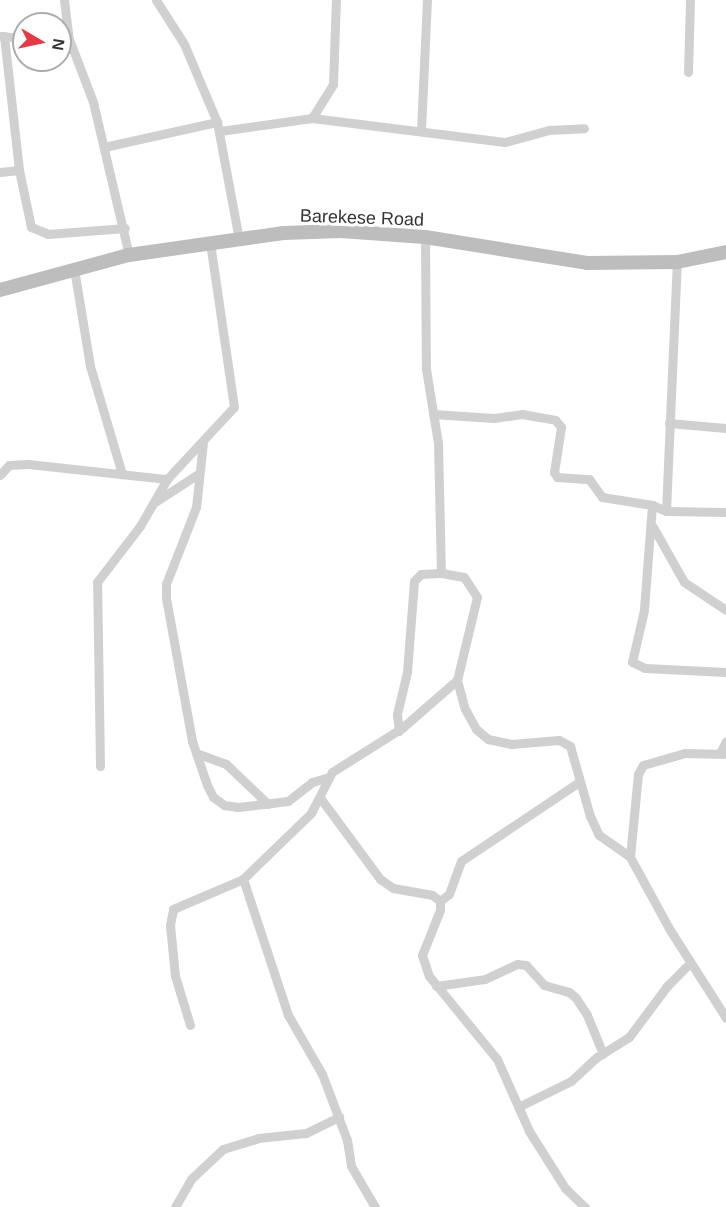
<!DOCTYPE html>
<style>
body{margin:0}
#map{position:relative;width:726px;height:1207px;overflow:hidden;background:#fff;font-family:Helvetica,sans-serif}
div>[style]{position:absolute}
.street>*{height:9px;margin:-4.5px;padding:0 4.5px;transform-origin:4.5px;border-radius:4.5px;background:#d0d0d0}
.secondary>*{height:14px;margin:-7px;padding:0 7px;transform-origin:7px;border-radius:7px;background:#bdbdbd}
span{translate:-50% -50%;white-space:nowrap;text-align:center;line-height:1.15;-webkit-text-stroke:6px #fff;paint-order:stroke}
.street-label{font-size:18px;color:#333}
.north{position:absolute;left:12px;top:12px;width:60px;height:60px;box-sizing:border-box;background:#fff;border:2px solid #adadad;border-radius:50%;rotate:99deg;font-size:16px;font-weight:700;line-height:24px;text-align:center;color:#333}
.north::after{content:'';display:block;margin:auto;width:21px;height:27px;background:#e63946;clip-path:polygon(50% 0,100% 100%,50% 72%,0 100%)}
</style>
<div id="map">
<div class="street">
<i style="left:64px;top:0;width:39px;rotate:83deg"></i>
<i style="left:69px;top:39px;width:67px;rotate:69.1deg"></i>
<i style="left:93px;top:102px;width:157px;rotate:76.8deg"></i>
<i style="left:156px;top:0;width:52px;rotate:57.5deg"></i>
<i style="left:184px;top:44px;width:85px;rotate:67.1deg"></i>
<i style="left:217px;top:122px;width:119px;rotate:79.4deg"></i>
<i style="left:0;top:36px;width:24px;rotate:5deg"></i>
<i style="left:4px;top:36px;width:135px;rotate:83.6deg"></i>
<i style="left:19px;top:170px;width:58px;rotate:78.1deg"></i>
<i style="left:31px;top:227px;width:18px;rotate:22deg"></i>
<i style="left:48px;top:234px;width:77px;rotate:-4.5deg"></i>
<i style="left:688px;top:72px;width:72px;rotate:-88.4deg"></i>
<i style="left:312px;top:118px;width:40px;rotate:-58deg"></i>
<i style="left:333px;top:84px;width:84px;rotate:-88deg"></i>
<i style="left:220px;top:131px;width:93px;rotate:-8deg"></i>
<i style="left:312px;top:118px;width:194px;rotate:7.1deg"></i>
<i style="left:505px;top:142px;width:46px;rotate:-15.3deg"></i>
<i style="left:549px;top:130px;width:35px;rotate:-3deg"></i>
<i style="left:421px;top:131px;width:131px;rotate:-87.4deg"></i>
<i style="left:104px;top:147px;width:116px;rotate:-12.5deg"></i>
<i style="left:0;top:172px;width:19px;rotate:-6deg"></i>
<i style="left:425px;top:237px;width:132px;rotate:89.6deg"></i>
<i style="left:426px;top:369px;width:75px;rotate:80.8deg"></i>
<i style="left:438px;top:443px;width:130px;rotate:88.7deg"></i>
<i style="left:441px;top:573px;width:23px;rotate:10deg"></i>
<i style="left:464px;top:577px;width:24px;rotate:57deg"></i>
<i style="left:477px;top:597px;width:85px;rotate:103.5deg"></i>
<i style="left:457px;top:680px;width:30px;rotate:75deg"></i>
<i style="left:465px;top:709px;width:23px;rotate:61deg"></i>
<i style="left:476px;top:729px;width:16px;rotate:40deg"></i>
<i style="left:488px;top:739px;width:24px;rotate:12deg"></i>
<i style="left:511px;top:744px;width:48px;rotate:-4.8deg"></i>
<i style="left:559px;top:740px;width:13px;rotate:29deg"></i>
<i style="left:570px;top:746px;width:73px;rotate:74.1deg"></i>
<i style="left:590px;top:816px;width:21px;rotate:65deg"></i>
<i style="left:599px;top:835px;width:38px;rotate:35deg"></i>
<i style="left:630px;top:857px;width:83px;rotate:61.3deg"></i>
<i style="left:670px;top:930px;width:104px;rotate:57.5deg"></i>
<i style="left:74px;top:269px;width:98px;rotate:80.6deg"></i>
<i style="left:90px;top:366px;width:113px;rotate:73.5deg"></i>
<i style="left:433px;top:414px;width:61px;rotate:3.8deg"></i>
<i style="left:494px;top:418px;width:28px;rotate:-8deg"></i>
<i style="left:522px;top:414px;width:34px;rotate:10deg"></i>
<i style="left:555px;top:420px;width:9px;rotate:49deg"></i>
<i style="left:561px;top:427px;width:46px;rotate:98.8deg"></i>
<i style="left:554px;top:472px;width:6px;rotate:59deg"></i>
<i style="left:557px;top:477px;width:32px;rotate:4deg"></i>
<i style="left:589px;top:479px;width:22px;rotate:54deg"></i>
<i style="left:602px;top:497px;width:51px;rotate:9.1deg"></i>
<i style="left:652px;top:505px;width:15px;rotate:23deg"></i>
<i style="left:666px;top:511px;width:60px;rotate:1deg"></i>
<i style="left:669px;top:423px;width:57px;rotate:5deg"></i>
<i style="left:203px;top:442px;width:65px;rotate:96.1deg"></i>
<i style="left:196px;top:507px;width:83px;rotate:111.3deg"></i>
<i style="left:166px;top:584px;width:14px;rotate:90deg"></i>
<i style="left:166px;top:598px;width:145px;rotate:79.7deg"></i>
<i style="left:192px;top:741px;width:46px;rotate:71.2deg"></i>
<i style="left:207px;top:785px;width:13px;rotate:63deg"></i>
<i style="left:213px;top:797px;width:14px;rotate:36deg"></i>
<i style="left:224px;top:805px;width:14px;rotate:8deg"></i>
<i style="left:238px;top:807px;width:50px;rotate:-6.8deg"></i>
<i style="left:288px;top:801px;width:31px;rotate:-38deg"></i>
<i style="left:312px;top:782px;width:15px;rotate:-16deg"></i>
<i style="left:0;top:475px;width:13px;rotate:-48deg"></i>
<i style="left:9px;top:465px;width:19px;rotate:-3deg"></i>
<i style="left:28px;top:464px;width:140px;rotate:6.2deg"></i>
<i style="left:155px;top:502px;width:51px;rotate:-33.1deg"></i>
<i style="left:652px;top:505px;width:105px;rotate:94.4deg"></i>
<i style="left:644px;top:610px;width:53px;rotate:103deg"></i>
<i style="left:632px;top:662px;width:14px;rotate:25deg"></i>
<i style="left:645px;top:668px;width:81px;rotate:2.8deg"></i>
<i style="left:666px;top:511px;width:249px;rotate:-87.5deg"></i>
<i style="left:653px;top:527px;width:63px;rotate:60.6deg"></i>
<i style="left:684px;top:582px;width:50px;rotate:33.7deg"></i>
<i style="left:399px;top:731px;width:17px;rotate:-97deg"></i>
<i style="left:397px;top:714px;width:43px;rotate:-76.6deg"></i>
<i style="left:407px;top:672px;width:91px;rotate:-85.6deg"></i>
<i style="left:414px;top:581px;width:10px;rotate:-45deg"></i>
<i style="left:421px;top:574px;width:20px;rotate:-3deg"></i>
<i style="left:196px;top:753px;width:32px;rotate:20deg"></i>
<i style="left:226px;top:764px;width:58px;rotate:43.6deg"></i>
<i style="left:720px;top:753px;width:13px;rotate:-63deg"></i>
<i style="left:100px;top:766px;width:184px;rotate:-90.9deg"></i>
<i style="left:97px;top:582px;width:71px;rotate:-52.5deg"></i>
<i style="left:140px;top:526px;width:54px;rotate:-60.1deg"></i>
<i style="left:167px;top:479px;width:98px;rotate:-47.1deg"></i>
<i style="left:234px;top:407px;width:166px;rotate:-98.3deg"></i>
<i style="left:321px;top:799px;width:99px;rotate:53.6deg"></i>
<i style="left:380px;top:879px;width:16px;rotate:35deg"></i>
<i style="left:393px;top:888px;width:40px;rotate:10deg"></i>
<i style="left:432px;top:895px;width:10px;rotate:37deg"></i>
<i style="left:440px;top:901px;width:9px;rotate:90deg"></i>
<i style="left:440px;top:910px;width:48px;rotate:111.8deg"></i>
<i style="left:422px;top:955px;width:22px;rotate:72deg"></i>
<i style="left:429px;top:976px;width:107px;rotate:50.7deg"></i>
<i style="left:497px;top:1059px;width:79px;rotate:66deg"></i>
<i style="left:529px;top:1131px;width:67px;rotate:57.7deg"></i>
<i style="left:565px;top:1188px;width:28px;rotate:44deg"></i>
<i style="left:630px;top:857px;width:83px;rotate:-84.5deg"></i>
<i style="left:638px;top:774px;width:10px;rotate:-61deg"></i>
<i style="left:643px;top:765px;width:44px;rotate:-15.9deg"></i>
<i style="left:685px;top:753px;width:41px;rotate:1.4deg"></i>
<i style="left:243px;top:879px;width:143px;rotate:71.7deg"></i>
<i style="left:288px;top:1015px;width:68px;rotate:60deg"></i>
<i style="left:322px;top:1074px;width:71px;rotate:69.3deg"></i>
<i style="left:347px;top:1140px;width:26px;rotate:81deg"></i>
<i style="left:351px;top:1166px;width:48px;rotate:59.7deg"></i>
<i style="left:440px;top:901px;width:11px;rotate:-38deg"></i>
<i style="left:449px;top:894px;width:35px;rotate:-70deg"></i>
<i style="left:461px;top:861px;width:142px;rotate:-33.8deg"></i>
<i style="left:436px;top:986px;width:49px;rotate:-8.1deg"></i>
<i style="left:485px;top:979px;width:35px;rotate:-25deg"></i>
<i style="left:517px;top:964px;width:9px;rotate:6deg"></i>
<i style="left:526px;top:965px;width:27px;rotate:48deg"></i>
<i style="left:544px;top:985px;width:26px;rotate:16deg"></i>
<i style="left:569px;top:992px;width:9px;rotate:41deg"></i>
<i style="left:576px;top:998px;width:20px;rotate:57deg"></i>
<i style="left:587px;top:1015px;width:42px;rotate:67.7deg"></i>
<i style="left:190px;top:1025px;width:51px;rotate:-107deg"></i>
<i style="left:175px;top:976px;width:51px;rotate:-95.6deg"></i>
<i style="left:170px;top:925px;width:16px;rotate:-79deg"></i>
<i style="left:173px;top:909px;width:76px;rotate:-23.2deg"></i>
<i style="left:243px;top:879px;width:95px;rotate:-44.1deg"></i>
<i style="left:311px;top:813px;width:46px;rotate:-62.9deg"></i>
<i style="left:332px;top:772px;width:83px;rotate:-32.2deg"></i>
<i style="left:402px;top:728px;width:73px;rotate:-41.1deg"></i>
<i style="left:518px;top:1107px;width:59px;rotate:-26.1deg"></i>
<i style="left:571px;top:1081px;width:35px;rotate:-43deg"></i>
<i style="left:597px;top:1057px;width:38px;rotate:-32deg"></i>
<i style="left:629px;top:1037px;width:64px;rotate:-53.3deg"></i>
<i style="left:667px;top:986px;width:33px;rotate:-45deg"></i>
<i style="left:175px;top:1207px;width:32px;rotate:-60deg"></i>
<i style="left:191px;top:1179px;width:44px;rotate:-43.2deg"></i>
<i style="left:223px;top:1149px;width:37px;rotate:-17deg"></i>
<i style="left:258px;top:1138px;width:48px;rotate:-5.9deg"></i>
<i style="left:306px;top:1133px;width:37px;rotate:-26deg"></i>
</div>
<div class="secondary">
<i style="left:0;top:290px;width:134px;rotate:-15.2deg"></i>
<i style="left:129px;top:255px;width:156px;rotate:-8.1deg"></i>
<i style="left:283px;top:233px;width:58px;rotate:-2deg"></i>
<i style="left:341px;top:231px;width:84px;rotate:4.1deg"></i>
<i style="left:425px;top:237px;width:164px;rotate:9.1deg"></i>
<i style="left:587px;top:263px;width:90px;rotate:-0.6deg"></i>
<i style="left:677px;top:262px;width:50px;rotate:-11.5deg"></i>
</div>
<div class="street-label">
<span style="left:362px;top:218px;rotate:2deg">Barekese Road</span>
</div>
<div class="north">N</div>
</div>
